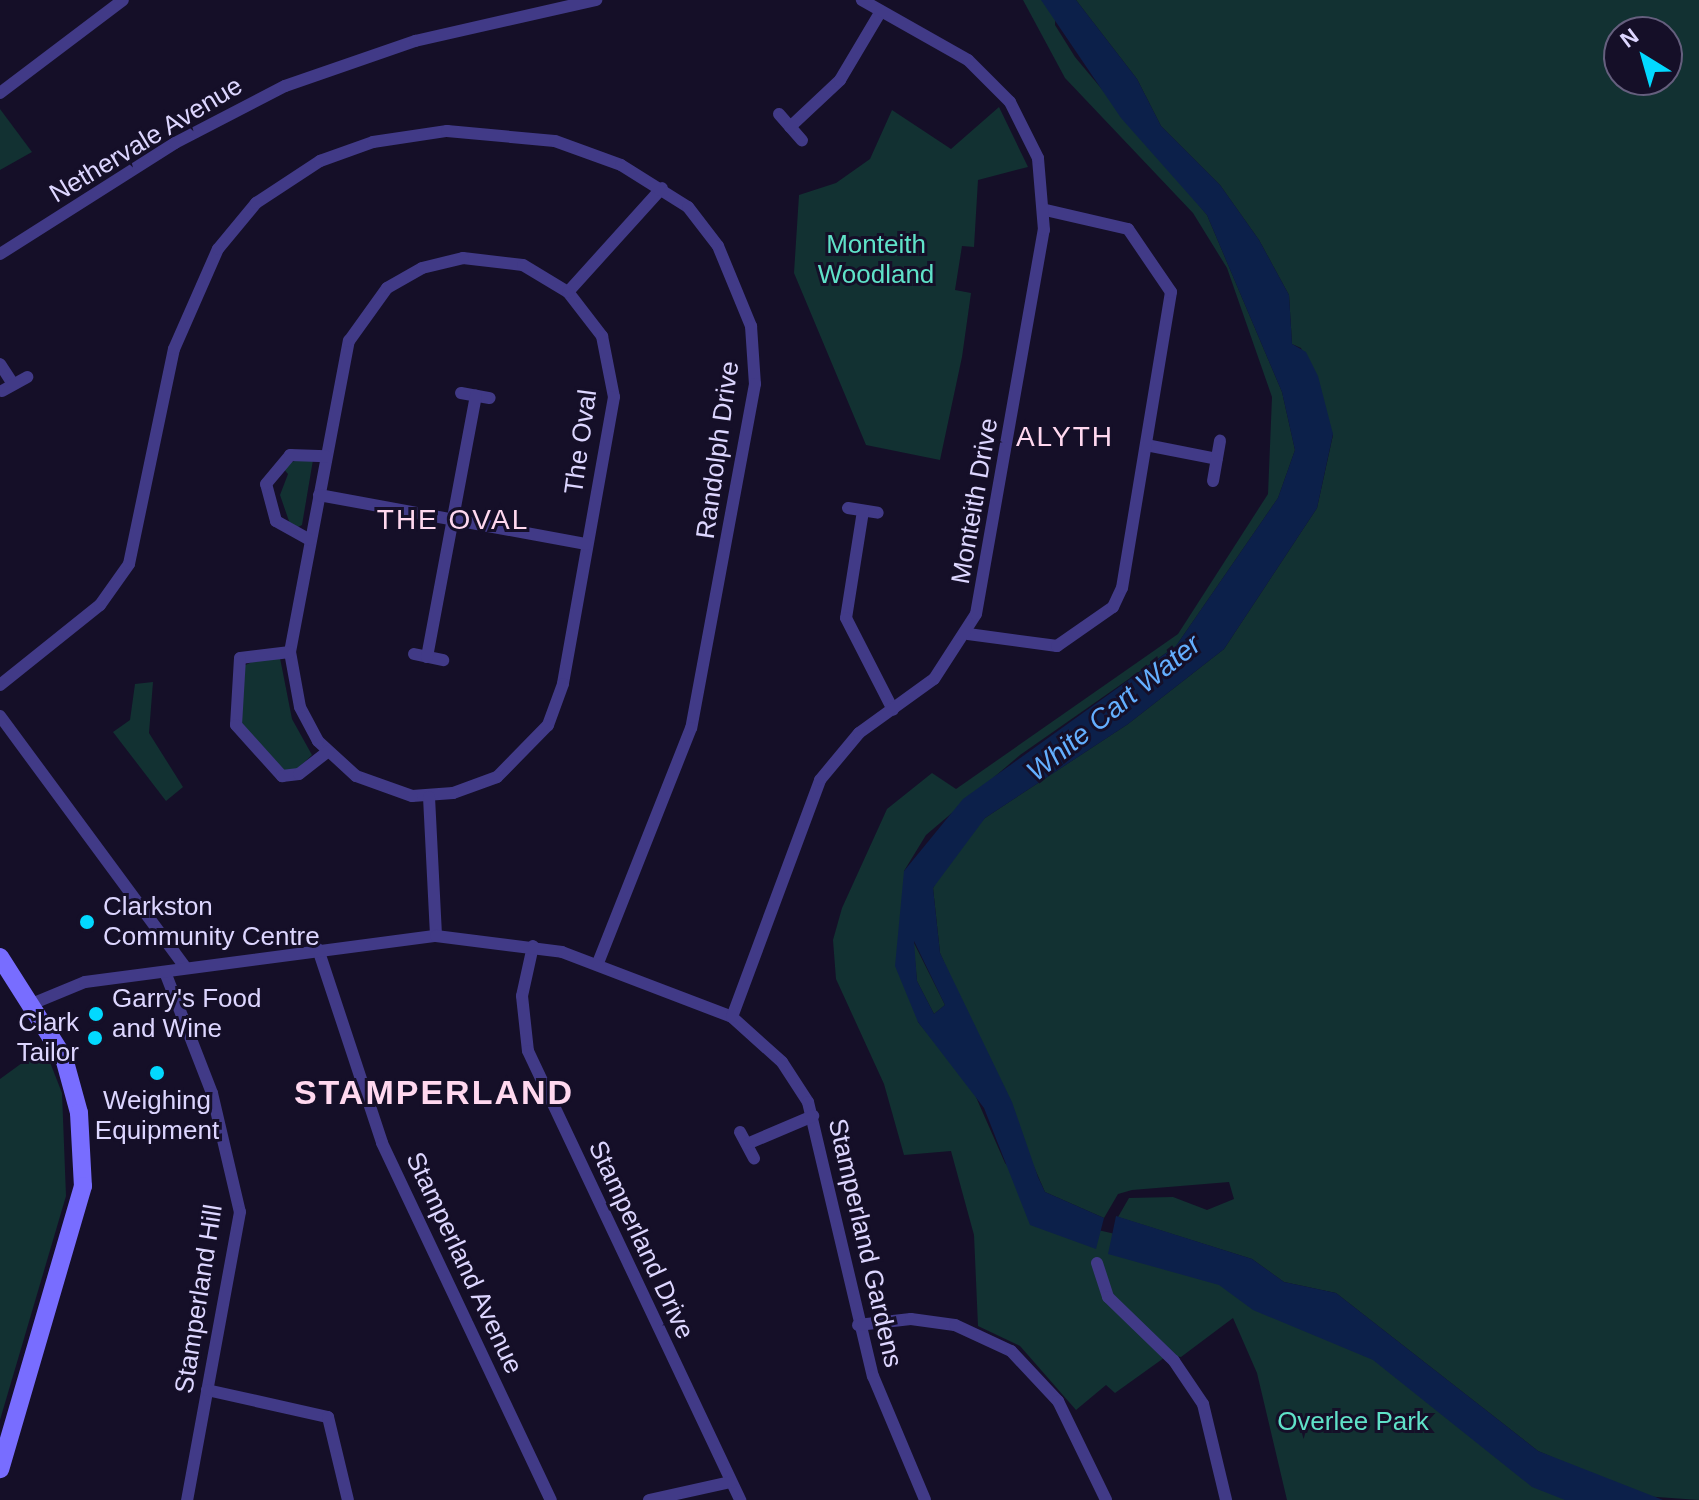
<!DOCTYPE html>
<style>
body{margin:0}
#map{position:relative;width:1699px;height:1500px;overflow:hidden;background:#150f28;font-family:Helvetica,sans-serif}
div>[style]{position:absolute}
.green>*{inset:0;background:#123132}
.water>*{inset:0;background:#0c204a}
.minor>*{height:12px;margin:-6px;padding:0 6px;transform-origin:6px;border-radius:6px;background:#413a87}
.secondary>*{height:18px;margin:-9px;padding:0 9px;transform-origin:9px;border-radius:9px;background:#786dff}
.dots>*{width:22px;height:22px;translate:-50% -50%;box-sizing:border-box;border:4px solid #150f28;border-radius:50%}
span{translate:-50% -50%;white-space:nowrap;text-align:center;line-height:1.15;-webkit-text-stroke:6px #150f28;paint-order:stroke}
.street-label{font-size:26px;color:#ddd6ff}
.park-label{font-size:26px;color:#5fe2c8}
.poi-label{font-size:26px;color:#ddd6ff}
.left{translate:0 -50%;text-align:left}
.right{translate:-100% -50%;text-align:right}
.neighbourhood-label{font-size:28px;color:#ffd8ef;letter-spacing:2px}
.water-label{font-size:28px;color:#64afff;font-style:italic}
.district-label{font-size:34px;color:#ffd8ef;font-weight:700;letter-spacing:2px}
.north{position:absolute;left:1603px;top:16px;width:80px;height:80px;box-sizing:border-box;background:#150f28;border:2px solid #655f7e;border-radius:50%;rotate:323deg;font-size:22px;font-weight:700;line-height:32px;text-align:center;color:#ddd6ff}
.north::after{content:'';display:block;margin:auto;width:28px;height:36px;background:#02d9ff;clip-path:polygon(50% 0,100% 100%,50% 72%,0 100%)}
</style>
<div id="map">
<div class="green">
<i style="clip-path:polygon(1023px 0,1056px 0,1055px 25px,1075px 57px,1207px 215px,1282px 392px,1295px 450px,1278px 498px,1176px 646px,1020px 755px,926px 835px,904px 871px,918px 1022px,972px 1088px,1005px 1163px,1054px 1220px,1146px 1241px,1288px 1308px,1608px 1500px,1287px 1500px,1257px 1373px,1233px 1318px,1181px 1357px,1168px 1355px,1115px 1393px,1106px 1385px,1076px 1410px,1020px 1346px,978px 1326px,974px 1235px,951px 1151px,904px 1155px,884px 1084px,836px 979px,833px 940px,842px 908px,887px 809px,932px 773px,956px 789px,1178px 634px,1268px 494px,1272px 397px,1227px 268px,1193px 213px,1065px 78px)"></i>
<i style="clip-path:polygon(evenodd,1076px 0,1699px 0,1699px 1500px,1643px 1496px,1538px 1451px,1336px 1293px,1284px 1282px,1252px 1259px,1118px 1217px,1129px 1198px,1173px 1197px,1207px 1210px,1234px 1199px,1229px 1182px,1132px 1190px,1118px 1194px,1104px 1218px,1045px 1192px,940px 953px,933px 888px,953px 852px,985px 818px,1128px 724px,1224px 649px,1317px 508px,1333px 435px,1301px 348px,1292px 344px,1289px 295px,1259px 240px,1220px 185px,1161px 126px,1137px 79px,1076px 0,1619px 32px,1667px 32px,1667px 80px,1619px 80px,1619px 32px)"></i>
<i style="clip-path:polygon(999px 107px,1028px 167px,978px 180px,974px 247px,962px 246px,955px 290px,971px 293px,962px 357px,940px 460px,866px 445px,794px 273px,799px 195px,836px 183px,870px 159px,892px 110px,951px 149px)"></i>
<i style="clip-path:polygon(0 109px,32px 152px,0 170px)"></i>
<i style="clip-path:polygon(303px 458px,313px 460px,302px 525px,292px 530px,280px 495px,288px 474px,281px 466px)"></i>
<i style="clip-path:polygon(261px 658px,280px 658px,292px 719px,312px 755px,295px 771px,282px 770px,242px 728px,241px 667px)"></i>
<i style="clip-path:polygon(153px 682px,149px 733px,183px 787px,166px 801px,113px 732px,130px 720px,135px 684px)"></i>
<i style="clip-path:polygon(913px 941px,945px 1005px,934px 1014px,917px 981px)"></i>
<i style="clip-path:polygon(44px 1047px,62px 1093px,66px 1196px,0 1420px,0 1079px)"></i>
</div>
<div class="water">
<i style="clip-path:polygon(evenodd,1041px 0,1076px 0,1137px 79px,1161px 126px,1220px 185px,1259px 240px,1289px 295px,1292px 344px,1306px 352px,1318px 376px,1333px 434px,1317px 508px,1224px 649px,1128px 724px,985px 818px,933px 888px,940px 953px,1012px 1102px,1038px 1177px,1045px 1192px,1104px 1218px,1096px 1249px,1030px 1225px,984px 1108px,918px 1022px,895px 966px,904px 871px,963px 799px,1176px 646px,1278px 498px,1295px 450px,1282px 392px,1207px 215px,1121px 118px,1041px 0,914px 941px,945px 1005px,934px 1014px,917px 981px,914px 941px)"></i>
<i style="clip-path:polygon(1116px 1216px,1252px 1259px,1284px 1282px,1336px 1293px,1538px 1451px,1663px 1500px,1565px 1500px,1532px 1487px,1373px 1360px,1253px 1310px,1219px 1285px,1108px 1254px)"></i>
</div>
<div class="minor">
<i style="left:0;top:93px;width:154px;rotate:-37.1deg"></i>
<i style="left:779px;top:114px;width:35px;rotate:49deg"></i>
<i style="left:790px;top:127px;width:69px;rotate:-43.2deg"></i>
<i style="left:840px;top:80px;width:80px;rotate:-59.3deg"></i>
<i style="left:0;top:254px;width:207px;rotate:-32.4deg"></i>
<i style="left:175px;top:143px;width:124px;rotate:-27.4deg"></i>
<i style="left:285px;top:86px;width:138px;rotate:-19.1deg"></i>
<i style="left:415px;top:41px;width:186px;rotate:-12.8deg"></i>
<i style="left:463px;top:258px;width:60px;rotate:6.7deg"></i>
<i style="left:523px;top:265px;width:52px;rotate:31deg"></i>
<i style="left:568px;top:292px;width:56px;rotate:52.3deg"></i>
<i style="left:602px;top:336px;width:62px;rotate:78.9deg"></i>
<i style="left:614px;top:397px;width:291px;rotate:100.1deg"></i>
<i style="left:563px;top:684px;width:44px;rotate:110.1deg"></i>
<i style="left:548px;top:725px;width:73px;rotate:134.4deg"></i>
<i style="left:497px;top:777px;width:47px;rotate:160deg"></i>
<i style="left:453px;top:793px;width:41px;rotate:175.8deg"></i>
<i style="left:412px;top:796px;width:59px;rotate:-160.3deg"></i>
<i style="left:356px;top:776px;width:52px;rotate:-137.4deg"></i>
<i style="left:318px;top:741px;width:38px;rotate:-118deg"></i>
<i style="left:300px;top:707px;width:56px;rotate:-100.3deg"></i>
<i style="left:290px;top:652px;width:317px;rotate:-79.3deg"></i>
<i style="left:349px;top:341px;width:65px;rotate:-54.4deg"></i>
<i style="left:387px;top:288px;width:40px;rotate:-29.7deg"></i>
<i style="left:422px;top:268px;width:42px;rotate:-13.7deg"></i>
<i style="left:568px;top:292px;width:140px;rotate:-47.9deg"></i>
<i style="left:0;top:364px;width:24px;rotate:57deg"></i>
<i style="left:2px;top:391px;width:29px;rotate:-29deg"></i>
<i style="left:461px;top:393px;width:29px;rotate:10deg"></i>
<i style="left:1146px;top:445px;width:72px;rotate:11.2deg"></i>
<i style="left:1213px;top:481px;width:41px;rotate:-80.1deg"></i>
<i style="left:319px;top:495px;width:272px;rotate:10.4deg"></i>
<i style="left:848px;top:508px;width:30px;rotate:9deg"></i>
<i style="left:863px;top:511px;width:108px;rotate:99deg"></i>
<i style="left:846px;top:618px;width:103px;rotate:62.9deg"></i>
<i style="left:310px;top:540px;width:39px;rotate:-151deg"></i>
<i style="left:276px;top:521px;width:38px;rotate:-105deg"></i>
<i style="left:266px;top:484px;width:38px;rotate:-50deg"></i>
<i style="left:290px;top:455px;width:36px;rotate:2deg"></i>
<i style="left:968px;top:634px;width:90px;rotate:7.7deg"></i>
<i style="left:1057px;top:646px;width:68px;rotate:-34.9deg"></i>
<i style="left:1113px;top:607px;width:21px;rotate:-65deg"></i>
<i style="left:1122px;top:588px;width:300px;rotate:-80.6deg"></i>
<i style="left:1171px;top:292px;width:76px;rotate:-124.3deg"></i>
<i style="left:1128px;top:229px;width:84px;rotate:-167deg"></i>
<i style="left:290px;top:652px;width:50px;rotate:173.2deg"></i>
<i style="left:240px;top:658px;width:67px;rotate:93.4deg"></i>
<i style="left:236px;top:725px;width:69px;rotate:48deg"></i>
<i style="left:282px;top:776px;width:17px;rotate:-7deg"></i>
<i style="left:299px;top:774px;width:37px;rotate:-38deg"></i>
<i style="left:414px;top:654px;width:30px;rotate:12deg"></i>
<i style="left:427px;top:657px;width:266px;rotate:-79.4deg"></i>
<i style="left:0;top:685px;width:128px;rotate:-38.7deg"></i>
<i style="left:100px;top:605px;width:50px;rotate:-54.7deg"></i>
<i style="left:129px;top:564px;width:220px;rotate:-78.2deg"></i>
<i style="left:174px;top:349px;width:109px;rotate:-66.3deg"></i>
<i style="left:218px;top:249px;width:60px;rotate:-50.4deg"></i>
<i style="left:256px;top:203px;width:77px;rotate:-33.3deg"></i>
<i style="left:320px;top:161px;width:56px;rotate:-19.7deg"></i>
<i style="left:373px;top:142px;width:75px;rotate:-8.5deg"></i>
<i style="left:447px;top:131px;width:108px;rotate:5.3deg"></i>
<i style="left:555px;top:141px;width:70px;rotate:20deg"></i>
<i style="left:621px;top:165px;width:79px;rotate:32.1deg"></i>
<i style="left:688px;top:207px;width:49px;rotate:52.4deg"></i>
<i style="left:718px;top:246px;width:87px;rotate:67.6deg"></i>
<i style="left:751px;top:326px;width:58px;rotate:86.1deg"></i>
<i style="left:755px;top:384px;width:350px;rotate:100.5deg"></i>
<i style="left:691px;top:728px;width:253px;rotate:111.6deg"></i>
<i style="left:0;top:716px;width:313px;rotate:53.6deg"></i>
<i style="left:429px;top:797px;width:139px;rotate:87.1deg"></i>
<i style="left:533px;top:946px;width:51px;rotate:102.4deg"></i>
<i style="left:522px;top:996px;width:55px;rotate:83.8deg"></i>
<i style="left:528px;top:1051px;width:497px;rotate:64.7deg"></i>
<i style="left:318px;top:949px;width:204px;rotate:71.7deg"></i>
<i style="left:382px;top:1143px;width:395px;rotate:64.7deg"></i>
<i style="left:165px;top:972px;width:130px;rotate:68.8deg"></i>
<i style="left:212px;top:1093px;width:122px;rotate:76.8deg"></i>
<i style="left:240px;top:1212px;width:293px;rotate:100.4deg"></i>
<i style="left:34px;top:1003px;width:55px;rotate:-22.4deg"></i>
<i style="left:85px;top:982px;width:354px;rotate:-7.5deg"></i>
<i style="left:436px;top:936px;width:127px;rotate:7.2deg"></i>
<i style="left:562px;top:952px;width:182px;rotate:20.9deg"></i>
<i style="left:732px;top:1017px;width:67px;rotate:42deg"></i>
<i style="left:782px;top:1062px;width:48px;rotate:57deg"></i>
<i style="left:808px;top:1102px;width:282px;rotate:76.7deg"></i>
<i style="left:873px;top:1376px;width:134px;rotate:67.2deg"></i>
<i style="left:732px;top:1017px;width:253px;rotate:-69.6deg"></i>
<i style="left:820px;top:780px;width:61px;rotate:-50.3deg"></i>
<i style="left:859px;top:733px;width:92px;rotate:-35.8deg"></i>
<i style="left:934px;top:679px;width:77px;rotate:-57.1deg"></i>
<i style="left:976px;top:614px;width:390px;rotate:-80deg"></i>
<i style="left:1044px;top:230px;width:72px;rotate:-94.8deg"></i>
<i style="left:1038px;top:158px;width:63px;rotate:-116.6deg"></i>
<i style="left:1010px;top:102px;width:59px;rotate:-135deg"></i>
<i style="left:968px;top:60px;width:122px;rotate:-150.5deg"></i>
<i style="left:740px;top:1132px;width:30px;rotate:62deg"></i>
<i style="left:747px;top:1144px;width:72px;rotate:-23deg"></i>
<i style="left:1097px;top:1263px;width:36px;rotate:72deg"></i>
<i style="left:1108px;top:1297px;width:92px;rotate:44.1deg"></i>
<i style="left:1174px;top:1361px;width:52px;rotate:56deg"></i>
<i style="left:1203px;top:1404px;width:99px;rotate:76.5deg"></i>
<i style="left:858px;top:1325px;width:53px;rotate:-6.5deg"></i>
<i style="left:911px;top:1319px;width:44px;rotate:7.8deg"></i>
<i style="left:955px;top:1325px;width:62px;rotate:24.9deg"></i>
<i style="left:1011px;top:1351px;width:69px;rotate:46.8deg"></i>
<i style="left:1058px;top:1401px;width:110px;rotate:64.1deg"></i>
<i style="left:207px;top:1390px;width:124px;rotate:12.6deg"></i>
<i style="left:328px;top:1417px;width:85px;rotate:76.5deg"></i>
<i style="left:649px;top:1500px;width:84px;rotate:-12.4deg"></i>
</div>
<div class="secondary">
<i style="left:0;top:957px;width:120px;rotate:57.6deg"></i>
<i style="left:64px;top:1058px;width:57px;rotate:74.7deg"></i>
<i style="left:79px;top:1113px;width:73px;rotate:86.9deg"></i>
<i style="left:83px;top:1186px;width:295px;rotate:106.3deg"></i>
</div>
<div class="dots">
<i style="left:87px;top:922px;background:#02d9ff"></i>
<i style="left:96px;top:1014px;background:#02d9ff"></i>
<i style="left:95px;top:1038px;background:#02d9ff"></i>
<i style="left:157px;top:1073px;background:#02d9ff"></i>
</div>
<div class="street-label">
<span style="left:146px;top:140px;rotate:-31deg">Nethervale Avenue</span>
<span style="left:581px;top:442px;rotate:-82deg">The Oval</span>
<span style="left:718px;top:450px;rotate:-82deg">Randolph Drive</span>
<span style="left:975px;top:501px;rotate:-80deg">Monteith Drive</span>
<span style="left:641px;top:1240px;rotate:65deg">Stamperland Drive</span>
<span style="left:865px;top:1243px;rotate:77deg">Stamperland Gardens</span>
<span style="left:464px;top:1263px;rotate:65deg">Stamperland Avenue</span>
<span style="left:199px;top:1299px;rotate:-81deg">Stamperland Hill</span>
</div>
<div class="park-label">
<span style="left:876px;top:260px">Monteith<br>Woodland</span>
<span style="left:1353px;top:1422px">Overlee Park</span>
</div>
<div class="poi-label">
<span class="left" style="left:103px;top:922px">Clarkston<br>Community Centre</span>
<span class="left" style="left:112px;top:1014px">Garry's Food<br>and Wine</span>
<span class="right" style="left:79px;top:1038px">Clark<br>Tailor</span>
<span style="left:157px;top:1116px">Weighing<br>Equipment</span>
</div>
<div class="neighbourhood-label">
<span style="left:1065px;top:437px">ALYTH</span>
<span style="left:453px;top:520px">THE OVAL</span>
</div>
<div class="water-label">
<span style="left:1114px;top:708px;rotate:-39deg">White Cart Water</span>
</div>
<div class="district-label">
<span style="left:434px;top:1093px">STAMPERLAND</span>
</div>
<div class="north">N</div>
</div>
